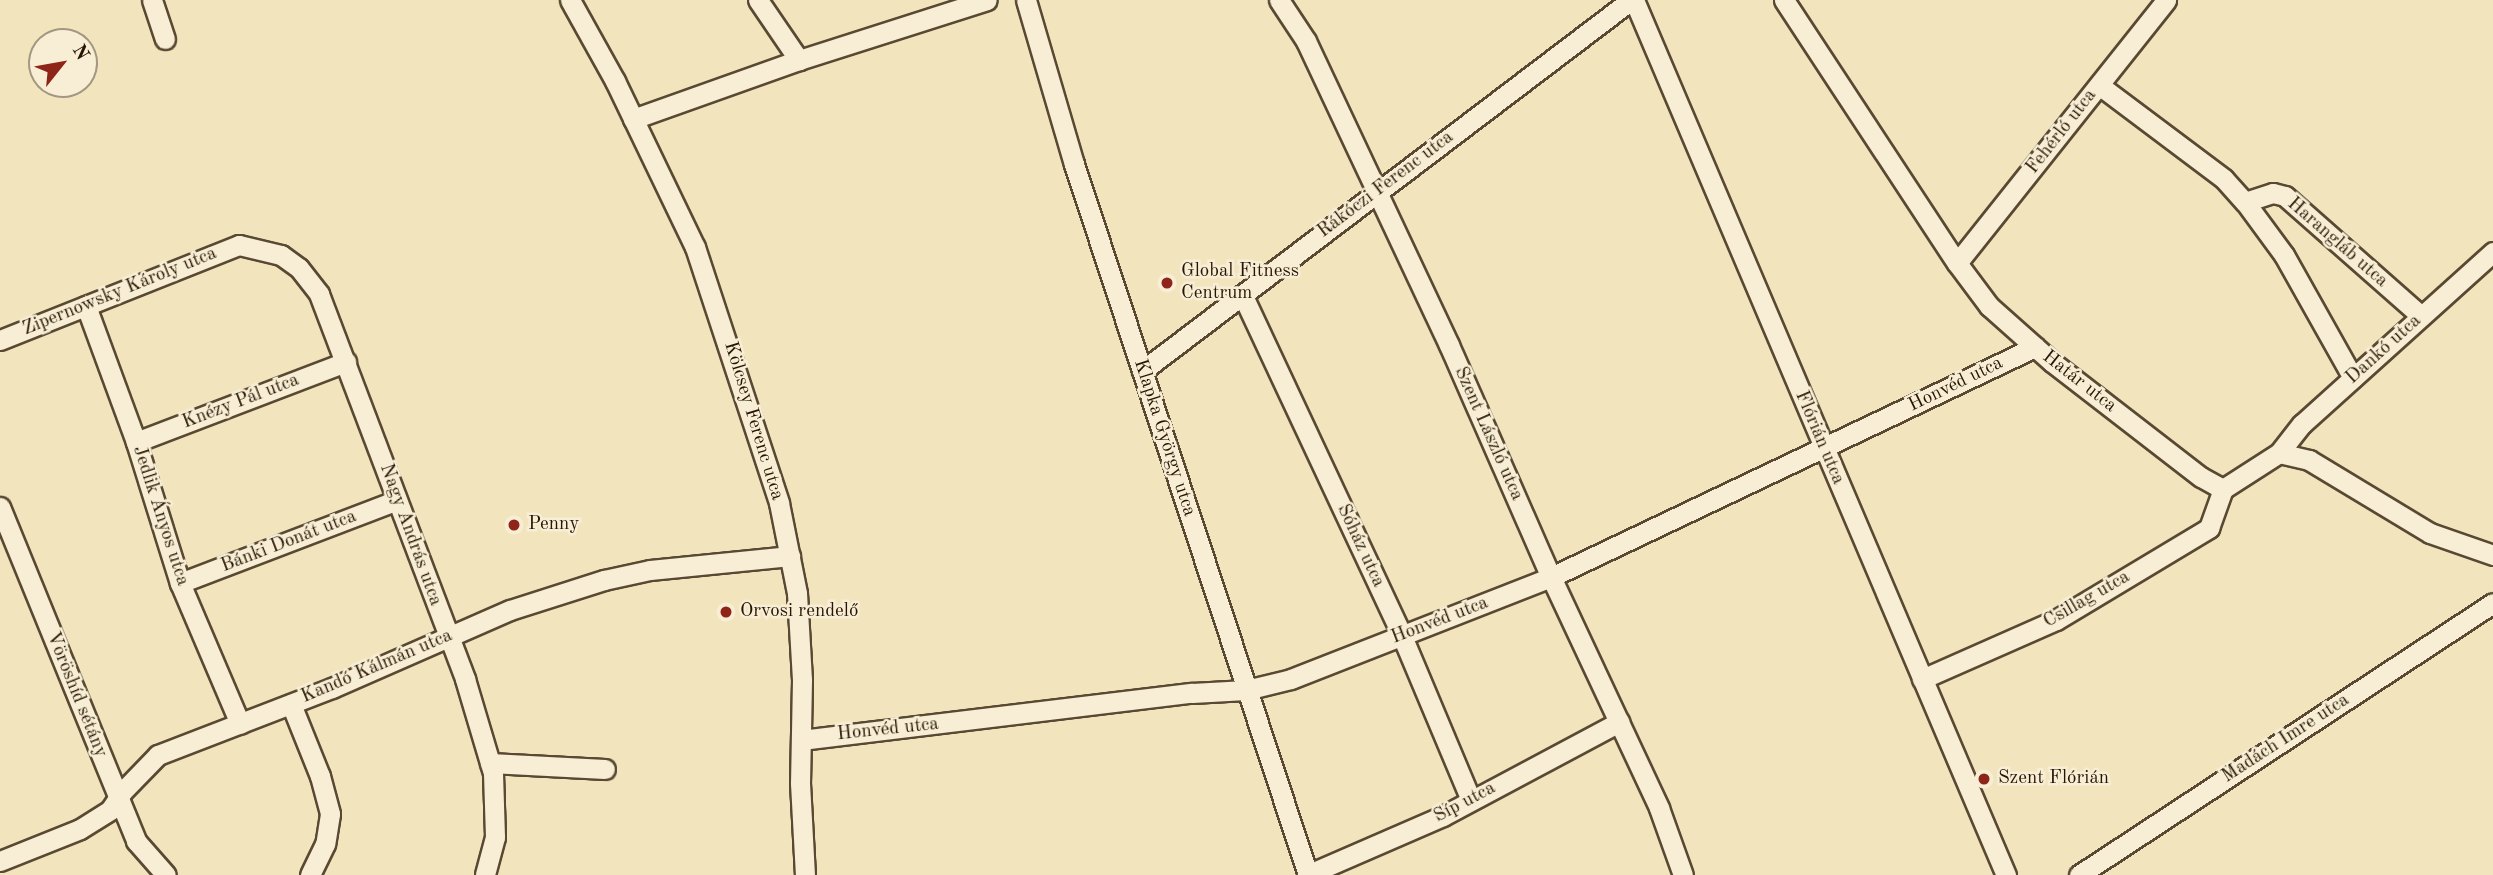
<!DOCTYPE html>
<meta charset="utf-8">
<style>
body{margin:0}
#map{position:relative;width:2493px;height:875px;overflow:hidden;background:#f2e5be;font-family:"Old Standard TT",serif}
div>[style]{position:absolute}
.roads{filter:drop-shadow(2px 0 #594932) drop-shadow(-2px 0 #594932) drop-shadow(0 2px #594932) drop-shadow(0 -2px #594932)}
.minor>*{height:19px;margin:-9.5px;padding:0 9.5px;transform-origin:9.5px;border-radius:9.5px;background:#f7eed5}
.dots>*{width:19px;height:19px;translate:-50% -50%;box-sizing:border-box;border:4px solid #f7eed5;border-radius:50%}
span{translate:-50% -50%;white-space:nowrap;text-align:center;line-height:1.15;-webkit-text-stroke:5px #f7eed5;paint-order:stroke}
.street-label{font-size:19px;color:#261503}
.poi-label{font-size:19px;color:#261503}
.left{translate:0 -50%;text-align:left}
.north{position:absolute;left:28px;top:28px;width:70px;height:70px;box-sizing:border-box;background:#f7eed5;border:2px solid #a39781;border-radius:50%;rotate:59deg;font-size:19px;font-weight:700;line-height:28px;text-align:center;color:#261503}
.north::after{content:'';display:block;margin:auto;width:24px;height:32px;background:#8f2418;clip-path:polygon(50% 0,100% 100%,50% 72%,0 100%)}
</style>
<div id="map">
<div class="roads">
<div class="minor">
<i style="left:152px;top:0;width:41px;rotate:71.6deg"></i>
<i style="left:570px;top:0;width:93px;rotate:60.9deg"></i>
<i style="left:615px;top:81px;width:184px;rotate:64.3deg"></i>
<i style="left:695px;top:247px;width:269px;rotate:71.8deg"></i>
<i style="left:779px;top:503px;width:92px;rotate:78.7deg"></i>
<i style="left:797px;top:593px;width:87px;rotate:86.7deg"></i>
<i style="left:802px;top:680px;width:103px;rotate:91.1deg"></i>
<i style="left:800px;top:783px;width:92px;rotate:86.9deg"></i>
<i style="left:758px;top:0;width:73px;rotate:55.7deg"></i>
<i style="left:1026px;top:0;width:171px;rotate:73.7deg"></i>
<i style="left:1074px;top:164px;width:749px;rotate:71.78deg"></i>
<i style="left:1279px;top:0;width:49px;rotate:56.6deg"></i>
<i style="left:1306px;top:41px;width:336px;rotate:64.8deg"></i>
<i style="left:1449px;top:345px;width:253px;rotate:66.3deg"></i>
<i style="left:1551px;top:577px;width:255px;rotate:64.9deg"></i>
<i style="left:1659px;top:808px;width:71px;rotate:70.3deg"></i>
<i style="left:1634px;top:0;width:951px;rotate:66.97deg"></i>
<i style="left:1784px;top:0;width:315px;rotate:56.7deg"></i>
<i style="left:1957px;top:263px;width:54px;rotate:53.3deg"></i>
<i style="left:1989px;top:306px;width:84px;rotate:41.6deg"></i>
<i style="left:2052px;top:362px;width:188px;rotate:37.7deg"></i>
<i style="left:2201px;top:477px;width:25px;rotate:29deg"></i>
<i style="left:2223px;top:489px;width:67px;rotate:-32.7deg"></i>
<i style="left:2279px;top:453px;width:31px;rotate:13deg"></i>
<i style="left:2309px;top:460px;width:141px;rotate:31.1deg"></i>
<i style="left:2430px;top:533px;width:67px;rotate:19.2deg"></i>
<i style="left:2099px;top:85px;width:156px;rotate:36.9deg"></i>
<i style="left:2224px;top:179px;width:31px;rotate:48deg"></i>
<i style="left:2245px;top:202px;width:66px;rotate:53.7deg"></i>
<i style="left:2284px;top:255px;width:141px;rotate:60.7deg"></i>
<i style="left:633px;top:119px;width:176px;rotate:-19.6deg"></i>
<i style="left:799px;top:60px;width:197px;rotate:-17.7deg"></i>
<i style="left:2245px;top:202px;width:29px;rotate:-18deg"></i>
<i style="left:2273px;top:193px;width:12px;rotate:14deg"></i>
<i style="left:2285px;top:196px;width:181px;rotate:41.4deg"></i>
<i style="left:1957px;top:263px;width:336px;rotate:-51.5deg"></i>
<i style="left:1243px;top:296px;width:375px;rotate:64.9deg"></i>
<i style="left:1402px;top:636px;width:178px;rotate:67.2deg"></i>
<i style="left:86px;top:306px;width:145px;rotate:69.8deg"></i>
<i style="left:136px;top:442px;width:148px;rotate:72.7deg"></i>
<i style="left:180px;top:583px;width:153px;rotate:66.9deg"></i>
<i style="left:0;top:340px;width:257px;rotate:-21.7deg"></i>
<i style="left:239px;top:245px;width:43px;rotate:13.4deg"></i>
<i style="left:281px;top:255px;width:22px;rotate:36deg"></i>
<i style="left:299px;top:268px;width:33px;rotate:52deg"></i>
<i style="left:319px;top:294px;width:412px;rotate:69.2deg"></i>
<i style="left:465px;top:679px;width:98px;rotate:73.4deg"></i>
<i style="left:493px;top:773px;width:64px;rotate:88.2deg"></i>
<i style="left:495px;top:837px;width:39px;rotate:105deg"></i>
<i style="left:1142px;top:371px;width:614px;rotate:-37.19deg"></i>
<i style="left:136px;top:442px;width:225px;rotate:-20.9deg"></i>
<i style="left:2279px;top:453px;width:37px;rotate:-52deg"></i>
<i style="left:2302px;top:424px;width:257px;rotate:-42deg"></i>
<i style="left:0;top:507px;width:361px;rotate:67.8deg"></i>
<i style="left:136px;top:841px;width:45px;rotate:48.6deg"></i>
<i style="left:180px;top:583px;width:232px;rotate:-20.9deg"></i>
<i style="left:1922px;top:679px;width:146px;rotate:-23.8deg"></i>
<i style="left:2056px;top:620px;width:179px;rotate:-31deg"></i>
<i style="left:2209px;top:528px;width:41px;rotate:-70.3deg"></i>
<i style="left:291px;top:704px;width:78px;rotate:68.1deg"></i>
<i style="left:320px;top:776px;width:39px;rotate:75deg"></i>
<i style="left:330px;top:814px;width:30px;rotate:99deg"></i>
<i style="left:325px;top:844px;width:34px;rotate:116deg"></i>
<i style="left:801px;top:740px;width:394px;rotate:-6.9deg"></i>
<i style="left:1192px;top:693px;width:54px;rotate:-3.2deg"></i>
<i style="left:1246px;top:690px;width:46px;rotate:-13.7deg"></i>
<i style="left:1291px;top:679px;width:279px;rotate:-21.4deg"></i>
<i style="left:1551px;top:577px;width:536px;rotate:-25.42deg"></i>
<i style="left:490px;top:763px;width:115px;rotate:3deg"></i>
<i style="left:0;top:861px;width:86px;rotate:-21.8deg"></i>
<i style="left:80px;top:829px;width:36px;rotate:-32deg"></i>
<i style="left:110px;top:810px;width:22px;rotate:-56deg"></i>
<i style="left:122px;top:792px;width:52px;rotate:-45.8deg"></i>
<i style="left:158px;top:755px;width:186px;rotate:-21.1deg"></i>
<i style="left:332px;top:688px;width:194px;rotate:-23.7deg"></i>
<i style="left:510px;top:610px;width:99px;rotate:-17.7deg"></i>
<i style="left:604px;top:580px;width:47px;rotate:-12.3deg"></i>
<i style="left:650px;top:570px;width:141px;rotate:-5.7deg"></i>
<i style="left:1307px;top:875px;width:148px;rotate:-23.5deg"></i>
<i style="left:1443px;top:816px;width:200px;rotate:-28.1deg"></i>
<i style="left:2079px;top:875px;width:495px;rotate:-33.3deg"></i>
</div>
</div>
<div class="dots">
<i style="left:1167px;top:283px;background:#8f2418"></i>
<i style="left:514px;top:525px;background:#8f2418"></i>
<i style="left:726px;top:612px;background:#8f2418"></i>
<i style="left:1984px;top:779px;background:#8f2418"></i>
</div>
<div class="street-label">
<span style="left:2062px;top:132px;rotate:-52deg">Fehérló utca</span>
<span style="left:1386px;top:185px;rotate:-37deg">Rákóczi Ferenc utca</span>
<span style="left:2337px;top:243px;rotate:41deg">Harangláb utca</span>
<span style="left:120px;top:292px;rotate:-22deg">Zipernowsky Károly utca</span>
<span style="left:2384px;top:350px;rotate:-42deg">Dankó utca</span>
<span style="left:2079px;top:382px;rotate:38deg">Határ utca</span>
<span style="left:1956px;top:385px;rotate:-26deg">Honvéd utca</span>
<span style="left:241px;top:402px;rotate:-21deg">Knézy Pál utca</span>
<span style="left:753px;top:421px;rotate:73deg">Kölcsey Ferenc utca</span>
<span style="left:1488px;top:434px;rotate:66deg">Szent László utca</span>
<span style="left:1164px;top:438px;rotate:72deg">Klapka György utca</span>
<span style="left:1819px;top:438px;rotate:67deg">Flórián utca</span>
<span style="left:160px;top:516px;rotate:72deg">Jedlik Ányos utca</span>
<span style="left:410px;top:535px;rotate:70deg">Nagy András utca</span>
<span style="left:289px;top:542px;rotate:-21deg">Bánki Donát utca</span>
<span style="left:1360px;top:546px;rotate:65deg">Sóház utca</span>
<span style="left:2087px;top:600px;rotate:-30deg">Csillag utca</span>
<span style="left:1440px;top:621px;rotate:-21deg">Honvéd utca</span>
<span style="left:377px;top:667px;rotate:-23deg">Kandó Kálmán utca</span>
<span style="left:76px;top:695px;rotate:68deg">Vöröshíd sétány</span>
<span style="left:888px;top:730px;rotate:-6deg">Honvéd utca</span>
<span style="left:2286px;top:739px;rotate:-33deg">Madách Imre utca</span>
<span style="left:1465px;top:803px;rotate:-28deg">Síp utca</span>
</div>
<div class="poi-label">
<span class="left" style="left:1181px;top:283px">Global Fitness<br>Centrum</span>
<span class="left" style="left:528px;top:525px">Penny</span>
<span class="left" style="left:740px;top:612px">Orvosi rendelő</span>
<span class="left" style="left:1998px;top:779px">Szent Flórián</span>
</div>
<div class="north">N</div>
</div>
